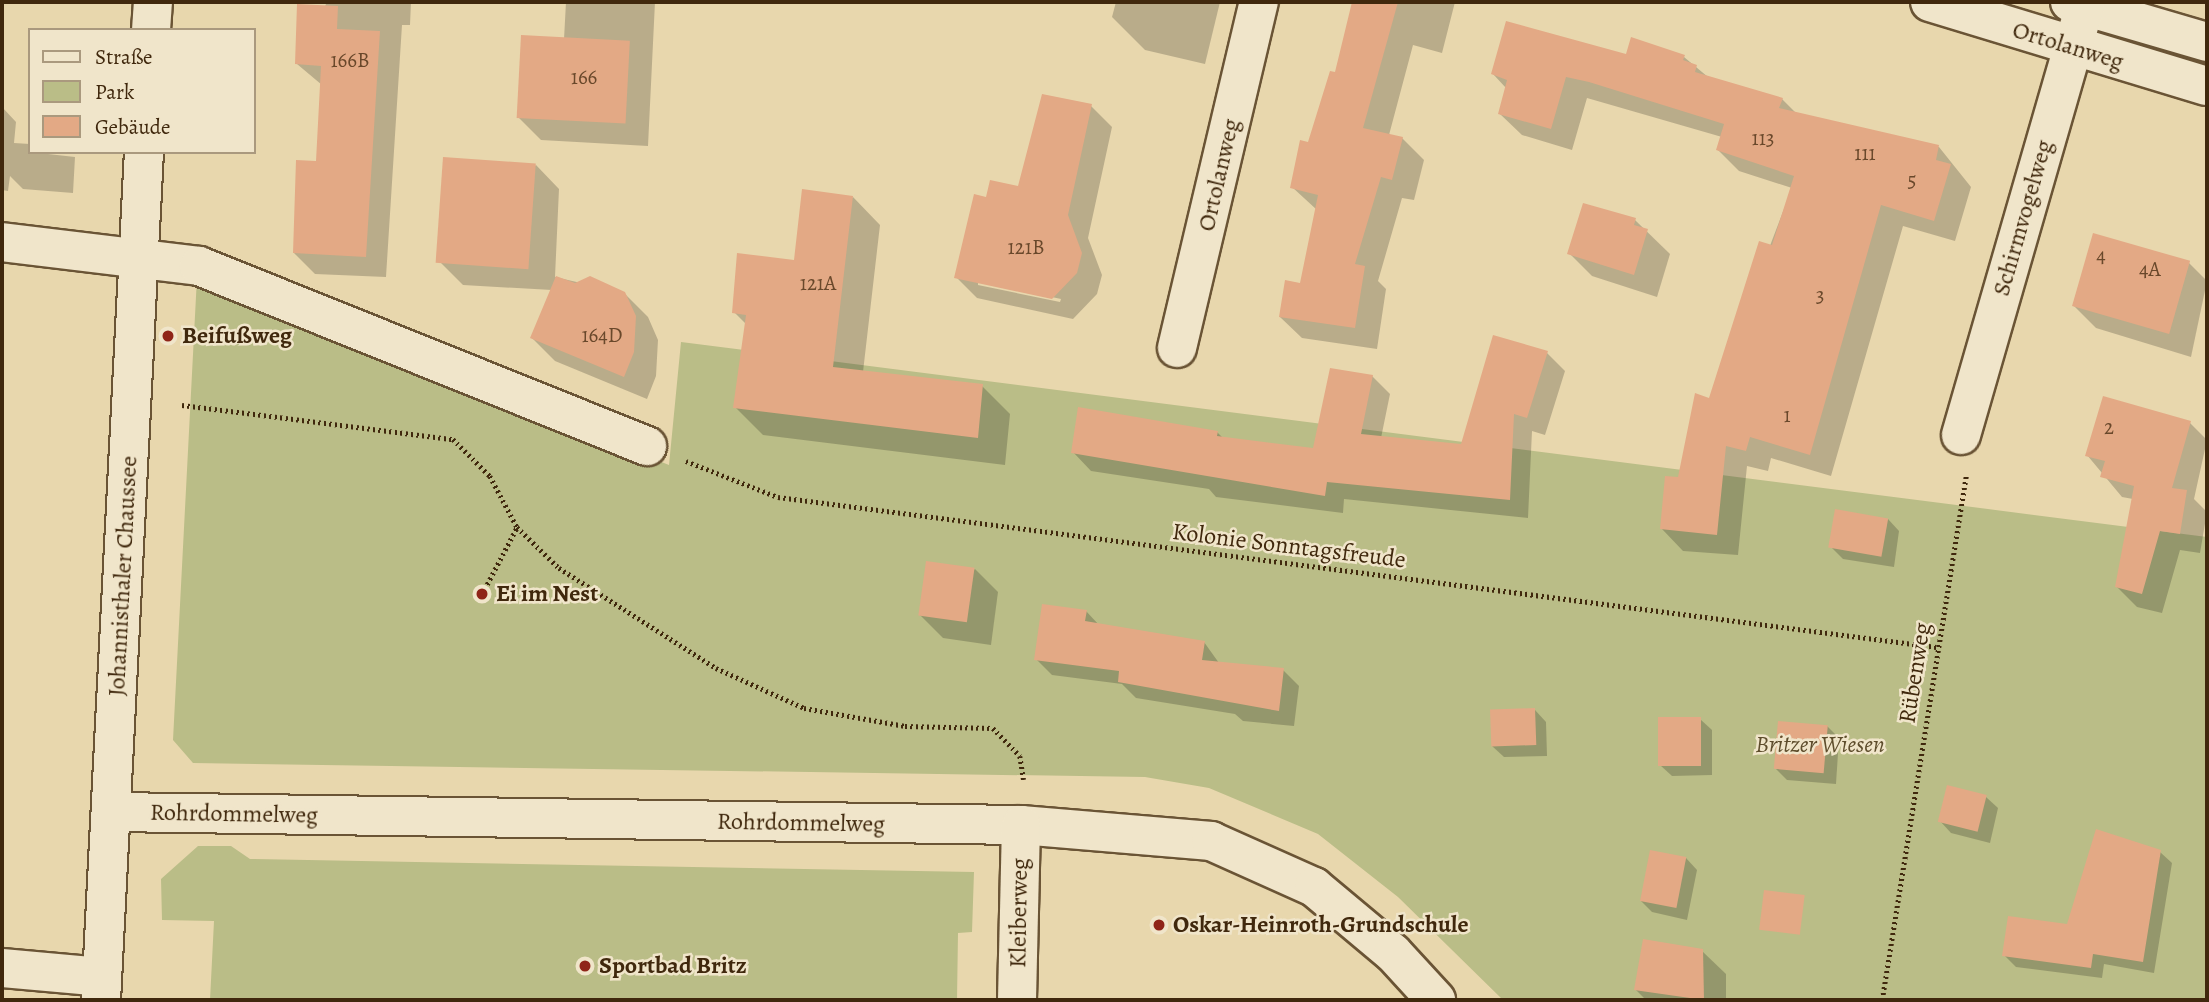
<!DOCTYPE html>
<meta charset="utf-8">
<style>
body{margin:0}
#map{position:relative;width:2209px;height:1002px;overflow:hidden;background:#e8d7ad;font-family:Alegreya,serif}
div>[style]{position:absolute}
.green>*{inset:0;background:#babd87}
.shadow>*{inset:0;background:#0003}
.building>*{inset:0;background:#e3a985;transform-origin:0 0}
.path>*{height:4.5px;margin-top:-2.25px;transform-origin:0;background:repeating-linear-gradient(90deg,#40280d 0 2px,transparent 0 5.5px)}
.roads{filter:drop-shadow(2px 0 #6a5435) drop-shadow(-2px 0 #6a5435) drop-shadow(0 2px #6a5435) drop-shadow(0 -2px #6a5435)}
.minor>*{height:38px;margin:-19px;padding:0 19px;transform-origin:19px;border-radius:19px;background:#f0e5ca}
.dots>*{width:19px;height:19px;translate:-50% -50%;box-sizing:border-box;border:4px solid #f0e5ca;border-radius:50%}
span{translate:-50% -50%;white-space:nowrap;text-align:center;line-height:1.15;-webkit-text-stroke:5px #f0e5ca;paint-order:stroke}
.number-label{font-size:21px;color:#69482b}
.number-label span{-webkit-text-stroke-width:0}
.street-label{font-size:24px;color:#40280d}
.poi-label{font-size:24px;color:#40280d;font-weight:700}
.left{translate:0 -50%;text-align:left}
.park-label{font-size:24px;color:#5e4d2c;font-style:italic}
.frame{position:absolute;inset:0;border:4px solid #40280d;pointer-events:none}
.legend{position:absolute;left:28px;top:28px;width:228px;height:126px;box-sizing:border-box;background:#f0e5ca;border:2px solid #aa997e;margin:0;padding:9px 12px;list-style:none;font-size:21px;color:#40280d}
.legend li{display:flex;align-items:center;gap:14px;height:35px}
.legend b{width:35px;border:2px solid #aa997e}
</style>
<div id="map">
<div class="green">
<i style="clip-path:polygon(197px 277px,669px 465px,681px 342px,2207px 537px,2207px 1000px,1503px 1000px,1398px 897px,1318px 834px,1209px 788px,1145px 777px,193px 763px,173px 740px)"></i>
<i style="clip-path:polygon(198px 846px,231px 846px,250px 859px,974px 872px,972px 932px,958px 933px,957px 1000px,210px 1000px,214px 921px,162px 920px,161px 879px)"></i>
</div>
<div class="shadow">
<i style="clip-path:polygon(327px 2px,411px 2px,410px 25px,402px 25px,386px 277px,315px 274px,294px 253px,317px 163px,322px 85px,297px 64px)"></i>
<i style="clip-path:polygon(566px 2px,655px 2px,648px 146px,541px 140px,518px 117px,564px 39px)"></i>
<i style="clip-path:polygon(1116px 2px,1220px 2px,1205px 64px,1145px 50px,1112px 17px)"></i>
<i style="clip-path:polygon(1353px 2px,1455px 2px,1442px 53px,1413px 45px,1389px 135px,1402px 138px,1424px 160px,1414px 200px,1402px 198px,1378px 281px,1386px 289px,1377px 349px,1302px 338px,1280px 317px,1301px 285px,1317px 210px,1292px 187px,1336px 75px)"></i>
<i style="clip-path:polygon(1627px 56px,1684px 57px,1708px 77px,1782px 99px,1797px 114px,1939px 147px,1971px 187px,1955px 241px,1903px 226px,1831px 476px,1771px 458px,1768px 471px,1747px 466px,1738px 555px,1683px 551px,1662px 529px,1792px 188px,1739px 171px,1718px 150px,1722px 137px,1587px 98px,1572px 150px,1522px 135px,1500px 114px,1506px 88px,1493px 74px)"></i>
<i style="clip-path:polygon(evenodd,1091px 106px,1112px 127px,1088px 238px,1102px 275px,1097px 294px,1073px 319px,977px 298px,956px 277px,1019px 188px,1091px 106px,978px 281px,1061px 299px,1060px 302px,978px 285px,978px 281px)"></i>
<i style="clip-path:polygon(2px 107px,16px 122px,14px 143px,30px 144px,30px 152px,75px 157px,73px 193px,23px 189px,10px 176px,8px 191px,2px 190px)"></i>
<i style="clip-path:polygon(536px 165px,559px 189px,555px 277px,624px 293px,648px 317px,658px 340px,656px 376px,647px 399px,555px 361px,532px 338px,552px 290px,463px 285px,440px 262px)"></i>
<i style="clip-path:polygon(853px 197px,880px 225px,863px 372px,982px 386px,1010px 414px,1005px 465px,763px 435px,735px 407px,747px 325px,734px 312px,795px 262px)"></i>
<i style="clip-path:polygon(1635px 220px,1670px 254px,1657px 297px,1592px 276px,1569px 253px)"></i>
<i style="clip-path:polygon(2094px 235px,2189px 263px,2207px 281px,2191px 357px,2096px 328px,2073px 305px)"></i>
<i style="clip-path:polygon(1547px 353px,1565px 371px,1545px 435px,1532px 431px,1528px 518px,1344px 499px,1343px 513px,1216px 497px,1209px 489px,1091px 471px,1073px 452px,1217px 432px,1224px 439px,1315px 450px,1372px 376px,1390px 394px,1381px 438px,1462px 446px)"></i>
<i style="clip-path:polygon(2190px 423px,2207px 440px,2194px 499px,2207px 512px,2200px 553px,2180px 550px,2162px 613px,2137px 607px,2117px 587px,2133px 499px,2122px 497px,2087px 455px)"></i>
<i style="clip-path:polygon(1888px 519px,1899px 531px,1894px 567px,1843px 559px,1831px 547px)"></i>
<i style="clip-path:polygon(975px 569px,998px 592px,991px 645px,943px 638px,920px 615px)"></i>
<i style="clip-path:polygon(1086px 611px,1099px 625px,1204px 642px,1219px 663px,1283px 670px,1299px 686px,1294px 726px,1243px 721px,1235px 714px,1136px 698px,1122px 684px,1052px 675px,1036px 659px)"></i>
<i style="clip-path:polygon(1535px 710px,1546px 722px,1547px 756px,1504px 757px,1492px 746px)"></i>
<i style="clip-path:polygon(1700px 719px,1712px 730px,1712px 775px,1672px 776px,1660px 765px)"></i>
<i style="clip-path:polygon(1827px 726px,1839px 738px,1836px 784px,1787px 780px,1776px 769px)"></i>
<i style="clip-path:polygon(1986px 797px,1998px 808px,1990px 843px,1951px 833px,1940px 821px)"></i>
<i style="clip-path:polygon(2160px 852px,2172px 863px,2154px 973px,2104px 964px,2102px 978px,2016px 967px,2004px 955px,2068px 926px)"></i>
<i style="clip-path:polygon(1686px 858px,1697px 870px,1687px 920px,1652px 912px,1641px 901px)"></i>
<i style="clip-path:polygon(1702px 951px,1726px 974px,1726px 1000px,1646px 1000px,1636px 990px)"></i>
</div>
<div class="building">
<i style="clip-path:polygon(1352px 2px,1398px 2px,1363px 128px,1403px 137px,1392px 180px,1381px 177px,1355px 264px,1365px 266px,1355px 328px,1279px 317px,1285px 280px,1300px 283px,1318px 195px,1290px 188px,1300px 140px,1308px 142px,1330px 71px,1335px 72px)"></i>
<i style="clip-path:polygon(297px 4px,338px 6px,337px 29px,380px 31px,366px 257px,293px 253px,296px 160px,316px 161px,321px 66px,295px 64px)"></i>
<i style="clip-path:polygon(1506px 21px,1626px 54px,1631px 37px,1685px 55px,1683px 60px,1697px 65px,1695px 72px,1783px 98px,1779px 108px,1939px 145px,1936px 160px,1951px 164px,1934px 221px,1881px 205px,1810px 455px,1750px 437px,1746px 451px,1726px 446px,1717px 535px,1660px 529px,1665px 476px,1678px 477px,1695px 393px,1709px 398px,1759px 241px,1772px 245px,1794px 176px,1716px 150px,1724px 124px,1589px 82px,1566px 77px,1551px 129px,1498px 114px,1507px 80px,1491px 74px)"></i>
<i style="left:521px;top:35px;width:109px;height:83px;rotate:3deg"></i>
<i style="clip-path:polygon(1042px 94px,1092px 104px,1068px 215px,1082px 253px,1077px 273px,1052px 299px,954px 278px,974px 194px,986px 197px,990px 180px,1018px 186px)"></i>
<i style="left:443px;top:157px;width:93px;height:106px;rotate:4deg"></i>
<i style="clip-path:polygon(802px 189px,853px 196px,833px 367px,983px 384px,978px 438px,733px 408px,746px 315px,732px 313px,737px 253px,794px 260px)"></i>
<i style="clip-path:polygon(1583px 203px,1636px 218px,1634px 225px,1648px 229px,1634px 275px,1567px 254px)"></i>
<i style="left:2093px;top:233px;width:101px;height:76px;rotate:16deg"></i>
<i style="clip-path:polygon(556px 276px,575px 283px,590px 276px,625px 292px,636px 316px,634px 352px,624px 377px,530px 338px)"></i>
<i style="clip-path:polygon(1493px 335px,1548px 351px,1527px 418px,1514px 414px,1510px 500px,1327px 482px,1325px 496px,1071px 453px,1078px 407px,1218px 431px,1217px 436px,1313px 448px,1330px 368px,1373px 375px,1361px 434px,1461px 444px)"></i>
<i style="clip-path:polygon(2103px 396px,2191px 421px,2172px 488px,2187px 490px,2180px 534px,2160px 531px,2142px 594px,2115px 587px,2134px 486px,2100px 477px,2105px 461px,2085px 456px)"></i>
<i style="left:1835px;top:509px;width:54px;height:39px;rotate:10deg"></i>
<i style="left:926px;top:561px;width:49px;height:55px;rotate:8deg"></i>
<i style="clip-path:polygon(1042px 604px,1087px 610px,1085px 621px,1205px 641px,1202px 660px,1284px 668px,1279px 711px,1118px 682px,1119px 671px,1034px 660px)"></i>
<i style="left:1535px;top:708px;width:37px;height:45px;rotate:88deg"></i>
<i style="left:1658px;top:717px;width:43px;height:49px"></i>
<i style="left:1778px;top:721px;width:50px;height:48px;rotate:5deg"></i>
<i style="left:1947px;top:785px;width:41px;height:38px;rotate:14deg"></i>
<i style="clip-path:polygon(2096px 829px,2161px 850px,2143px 962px,2093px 954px,2091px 968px,2002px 956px,2008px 916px,2067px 924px)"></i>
<i style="left:1650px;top:850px;width:37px;height:52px;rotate:11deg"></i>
<i style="left:1764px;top:890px;width:41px;height:40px;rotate:7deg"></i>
<i style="clip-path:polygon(1643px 939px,1703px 949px,1704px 1000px,1634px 990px)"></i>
</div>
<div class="path">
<i style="left:182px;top:405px;width:273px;rotate:7.2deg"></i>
<i style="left:453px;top:439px;width:52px;rotate:45deg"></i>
<i style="left:490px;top:476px;width:58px;rotate:62.1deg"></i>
<i style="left:517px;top:527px;width:59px;rotate:44.3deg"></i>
<i style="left:559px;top:568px;width:186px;rotate:32.5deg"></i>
<i style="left:716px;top:668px;width:97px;rotate:24.4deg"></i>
<i style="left:804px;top:708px;width:103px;rotate:10.1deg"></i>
<i style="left:905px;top:726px;width:88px;rotate:1.3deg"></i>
<i style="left:993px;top:728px;width:39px;rotate:46deg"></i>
<i style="left:1020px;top:756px;width:24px;rotate:81deg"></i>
<i style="left:686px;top:461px;width:99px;rotate:21.4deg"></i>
<i style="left:778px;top:497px;width:1168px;rotate:7.38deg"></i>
<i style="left:482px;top:594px;width:76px;rotate:-62.4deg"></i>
<i style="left:1882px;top:1000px;width:531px;rotate:-80.89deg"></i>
</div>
<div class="roads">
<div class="minor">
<i style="left:1930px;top:2px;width:289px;rotate:16.9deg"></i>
<i style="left:2070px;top:2px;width:143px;rotate:16.3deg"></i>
<i style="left:151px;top:30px;width:28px;rotate:-86deg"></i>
<i style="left:2px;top:242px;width:198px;rotate:6.9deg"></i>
<i style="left:199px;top:266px;width:483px;rotate:21.9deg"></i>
<i style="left:1177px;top:348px;width:356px;rotate:-76.7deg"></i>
<i style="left:1961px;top:435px;width:451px;rotate:-73.9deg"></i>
<i style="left:112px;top:812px;width:909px;rotate:0.82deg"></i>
<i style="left:1021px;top:825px;width:191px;rotate:4.8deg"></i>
<i style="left:1211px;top:841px;width:113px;rotate:24.1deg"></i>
<i style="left:1314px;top:887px;width:103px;rotate:39.9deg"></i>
<i style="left:1393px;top:953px;width:64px;rotate:47.5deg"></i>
<i style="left:2px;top:968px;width:100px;rotate:5.1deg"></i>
<i style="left:101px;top:1000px;width:849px;rotate:-87.1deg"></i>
<i style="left:1017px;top:1000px;width:175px;rotate:-88.7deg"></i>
</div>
</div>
<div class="dots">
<i style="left:168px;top:336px;background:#8f2418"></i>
<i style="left:482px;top:594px;background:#8f2418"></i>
<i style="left:1159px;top:925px;background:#8f2418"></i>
<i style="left:585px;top:966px;background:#8f2418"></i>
</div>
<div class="number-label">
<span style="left:350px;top:60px">166B</span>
<span style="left:584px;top:77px">166</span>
<span style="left:1763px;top:138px">113</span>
<span style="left:1865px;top:153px">111</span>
<span style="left:1912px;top:180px">5</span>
<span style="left:1026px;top:247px">121B</span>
<span style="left:2101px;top:255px">4</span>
<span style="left:2150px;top:269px">4A</span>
<span style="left:818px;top:283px">121A</span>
<span style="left:1820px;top:295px">3</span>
<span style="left:602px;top:335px">164D</span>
<span style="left:1787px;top:415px">1</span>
<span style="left:2109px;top:427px">2</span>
</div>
<div class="street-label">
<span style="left:2068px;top:46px;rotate:17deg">Ortolanweg</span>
<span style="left:1219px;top:175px;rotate:-77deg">Ortolanweg</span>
<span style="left:2023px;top:218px;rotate:-74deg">Schirmvogelweg</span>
<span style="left:1289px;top:546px;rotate:7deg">Kolonie Sonntagsfreude</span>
<span style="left:123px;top:576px;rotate:-87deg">Johannisthaler Chaussee</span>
<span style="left:1915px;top:673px;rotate:-81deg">Rübenweg</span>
<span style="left:234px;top:814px;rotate:1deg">Rohrdommelweg</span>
<span style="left:801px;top:823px;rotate:1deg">Rohrdommelweg</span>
<span style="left:1019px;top:913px;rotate:-89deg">Kleiberweg</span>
</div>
<div class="poi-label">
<span class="left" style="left:182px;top:336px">Beifußweg</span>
<span class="left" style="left:496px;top:594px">Ei im Nest</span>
<span class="left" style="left:1173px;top:925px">Oskar-Heinroth-Grundschule</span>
<span class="left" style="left:599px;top:966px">Sportbad Britz</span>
</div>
<div class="park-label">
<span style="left:1820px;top:745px">Britzer Wiesen</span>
</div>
<div class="frame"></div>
<ul class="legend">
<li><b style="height:9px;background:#f0e5ca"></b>Straße</li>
<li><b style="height:19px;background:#babd87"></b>Park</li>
<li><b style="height:19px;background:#e3a985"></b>Gebäude</li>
</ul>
</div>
